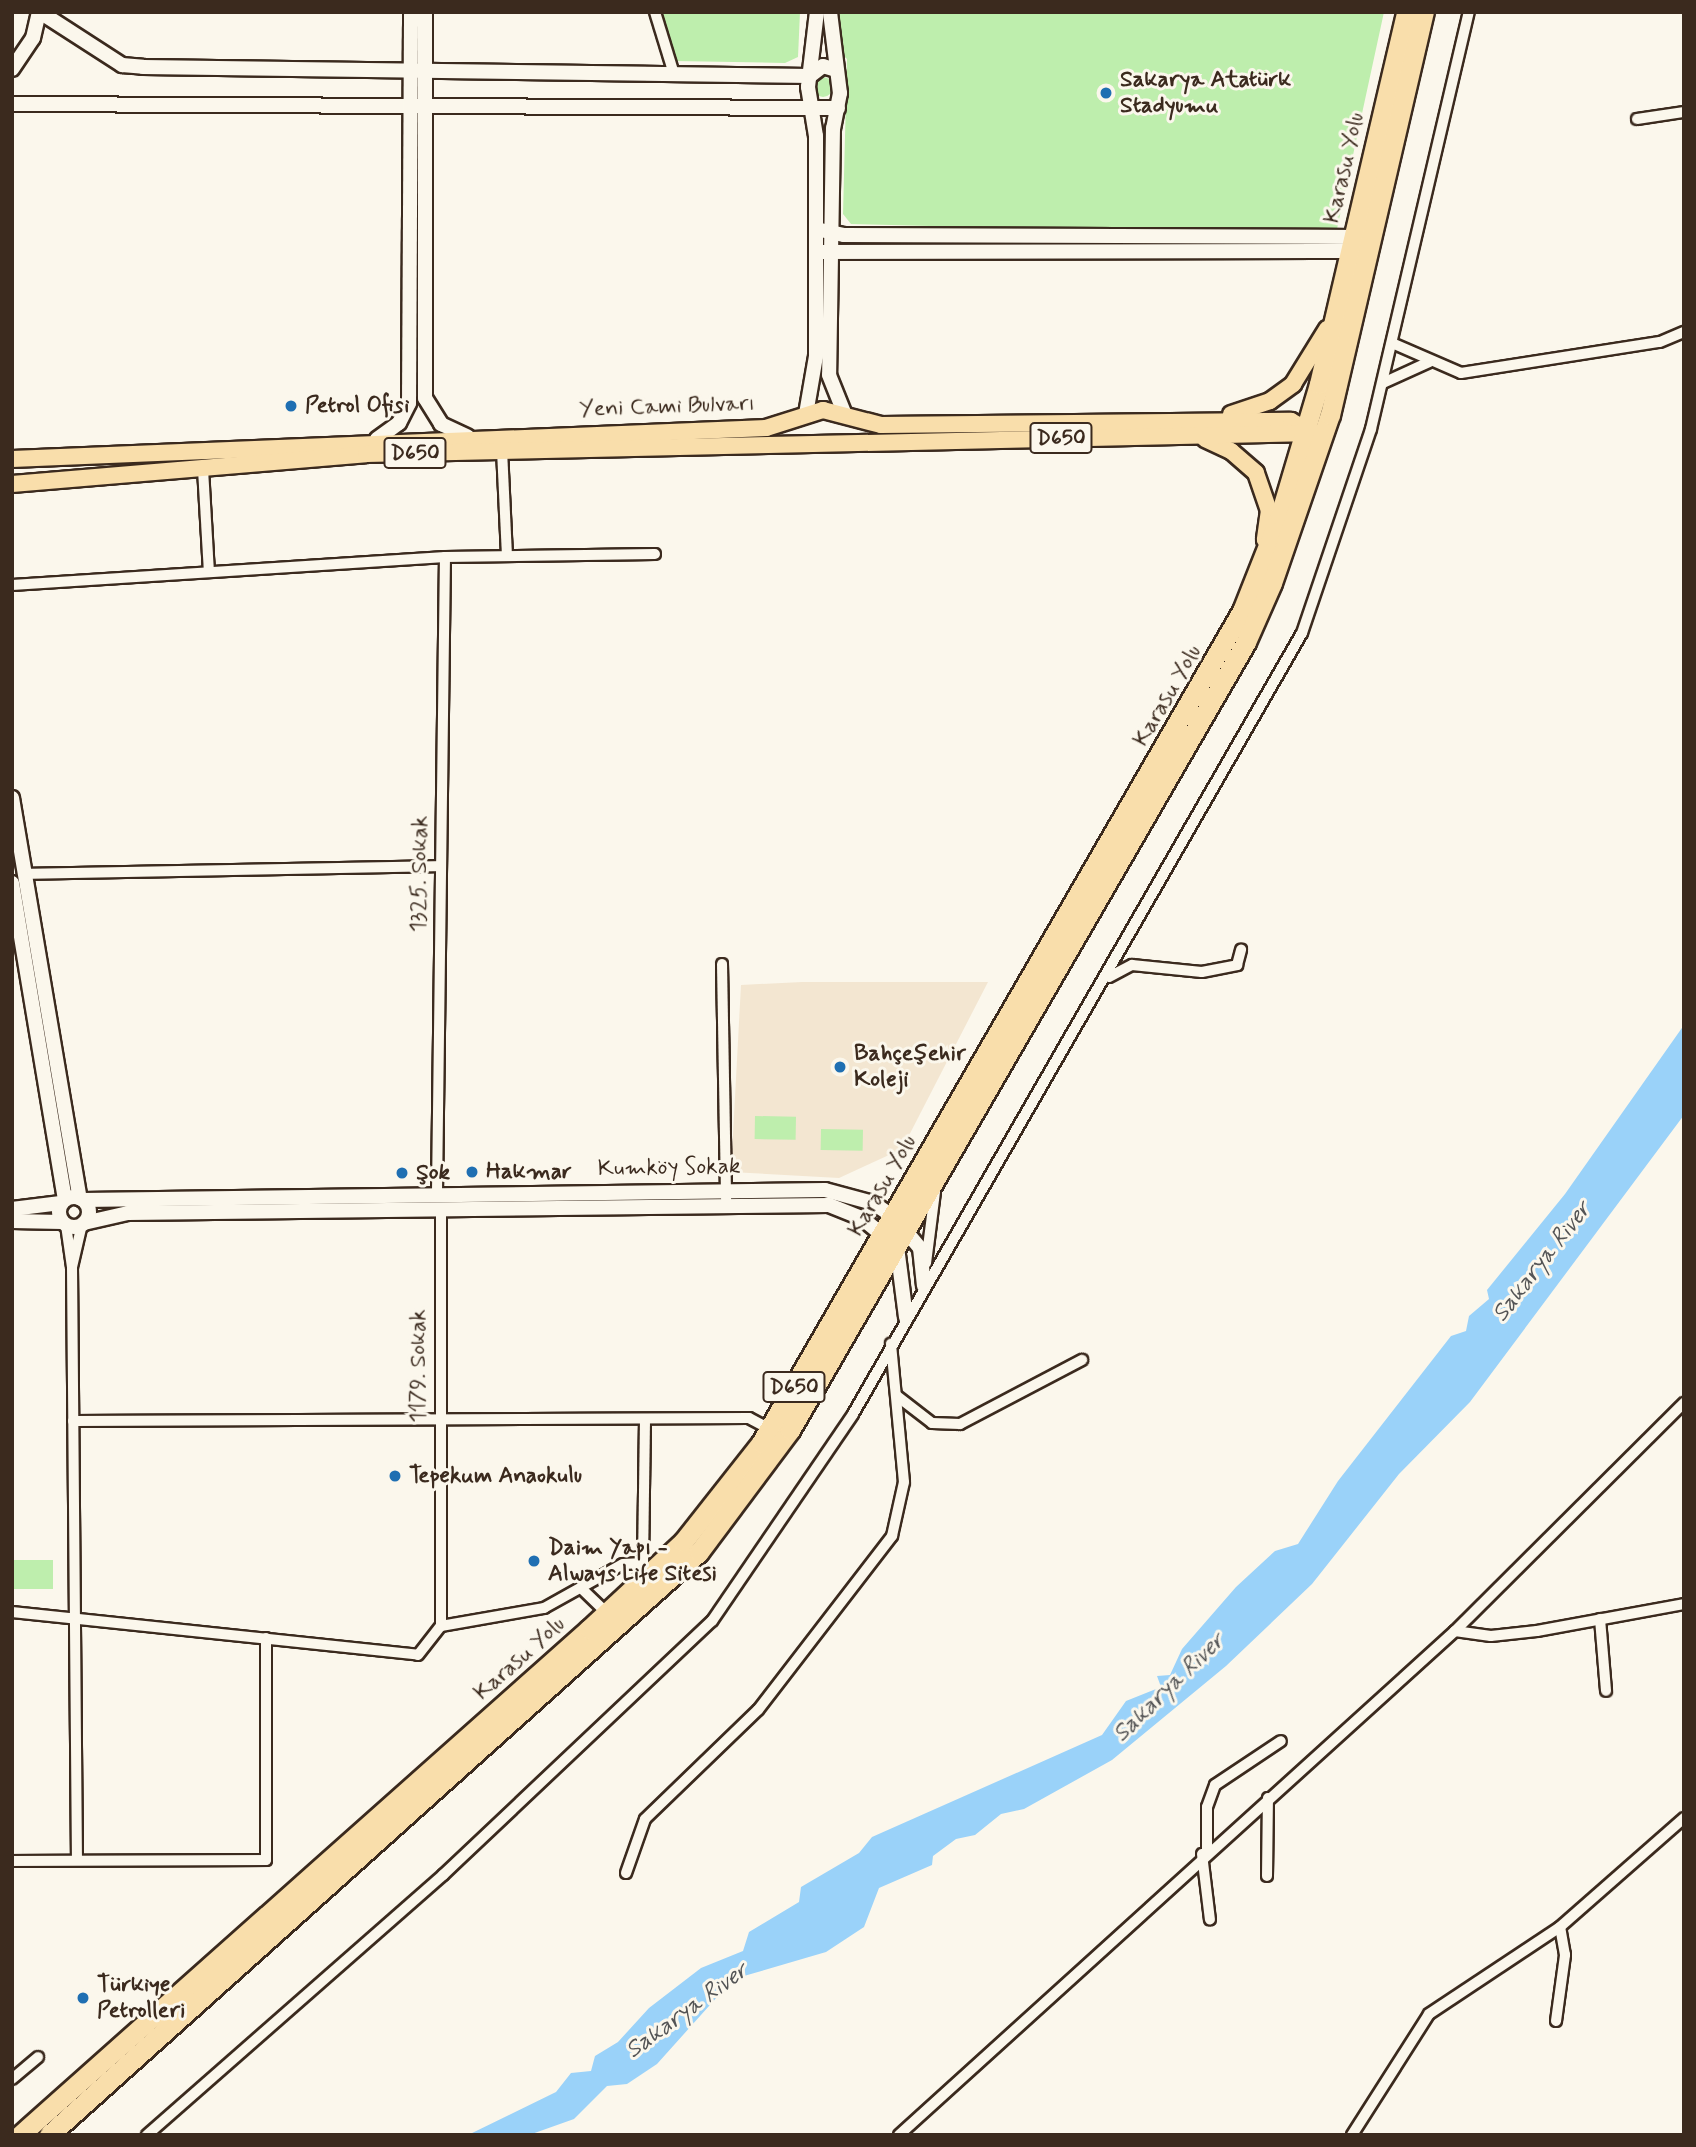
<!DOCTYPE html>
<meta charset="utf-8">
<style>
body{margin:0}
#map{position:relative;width:1696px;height:2147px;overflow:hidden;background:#fbf7ec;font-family:Mynerve,sans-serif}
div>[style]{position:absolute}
.built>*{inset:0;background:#f3e6d1}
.green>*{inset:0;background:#beeead;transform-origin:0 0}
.round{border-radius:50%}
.water>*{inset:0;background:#9ad2f9}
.roads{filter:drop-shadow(2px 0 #3b2a1e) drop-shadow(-2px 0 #3b2a1e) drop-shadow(0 2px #3b2a1e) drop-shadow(0 -2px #3b2a1e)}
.street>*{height:10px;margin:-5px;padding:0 5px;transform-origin:5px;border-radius:5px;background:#fbf7ec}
.secondary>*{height:14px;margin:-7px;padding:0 7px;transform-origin:7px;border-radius:7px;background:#fbf7ec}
.secondary>.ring{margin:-7px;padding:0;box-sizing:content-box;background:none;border:14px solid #fbf7ec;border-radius:50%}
.primary>*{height:16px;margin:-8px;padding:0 8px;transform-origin:8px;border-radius:8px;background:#f9deab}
.highway>*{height:19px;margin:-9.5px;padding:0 9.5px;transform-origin:9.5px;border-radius:9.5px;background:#f9deab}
.dots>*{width:19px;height:19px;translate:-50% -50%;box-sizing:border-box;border:4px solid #fbf7ec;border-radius:50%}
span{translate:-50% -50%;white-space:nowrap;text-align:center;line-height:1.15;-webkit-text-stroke:6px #fbf7ec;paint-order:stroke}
.shield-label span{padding:2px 5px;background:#fbf7ec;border:2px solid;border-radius:5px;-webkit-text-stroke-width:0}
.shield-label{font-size:21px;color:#3b2a1e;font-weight:700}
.poi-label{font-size:23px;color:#3b2a1e;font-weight:700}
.left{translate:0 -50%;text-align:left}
.street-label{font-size:23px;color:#3b2a1e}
.water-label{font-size:24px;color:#535455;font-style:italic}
.frame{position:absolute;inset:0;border:14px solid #3b2a1e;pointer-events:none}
</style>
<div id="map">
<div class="built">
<i style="clip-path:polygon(802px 982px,988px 982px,902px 1149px,839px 1178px,731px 1172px,741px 985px)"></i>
</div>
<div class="green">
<i style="clip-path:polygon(657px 12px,800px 12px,798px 57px,785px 63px,674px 61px)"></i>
<i style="clip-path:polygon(839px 12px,1384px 12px,1337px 229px,1284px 235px,851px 224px,843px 214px,847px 59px,839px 52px)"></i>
<i class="round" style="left:813px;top:77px;width:20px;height:20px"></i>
<i style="left:755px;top:1116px;width:41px;height:23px;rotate:1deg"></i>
<i style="left:821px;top:1129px;width:42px;height:21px;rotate:1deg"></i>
<i style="left:12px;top:1560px;width:41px;height:29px"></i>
</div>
<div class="water">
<i style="clip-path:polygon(1684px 1025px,1684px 1115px,1470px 1402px,1399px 1474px,1312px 1584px,1226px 1666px,1112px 1760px,1024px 1809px,1001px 1814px,975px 1835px,956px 1839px,933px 1856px,932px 1865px,879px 1888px,864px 1927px,826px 1952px,744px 1976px,718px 1996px,657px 2064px,627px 2084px,607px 2086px,574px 2119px,529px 2135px,468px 2135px,556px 2092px,571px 2073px,591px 2071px,595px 2056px,618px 2042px,649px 2008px,701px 1968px,743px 1951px,749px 1932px,799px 1902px,801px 1887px,859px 1853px,872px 1837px,1102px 1735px,1126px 1701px,1161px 1687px,1157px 1676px,1170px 1675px,1182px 1649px,1236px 1587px,1275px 1551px,1298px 1544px,1338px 1481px,1451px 1336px,1466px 1331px,1469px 1316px,1489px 1299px,1487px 1290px,1565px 1194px)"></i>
</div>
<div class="roads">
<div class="street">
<i style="left:655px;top:12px;width:62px;rotate:73deg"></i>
<i style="left:1637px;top:119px;width:48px;rotate:-8.5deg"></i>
<i style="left:1392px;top:343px;width:75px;rotate:23.5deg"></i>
<i style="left:1461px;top:373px;width:201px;rotate:-8.9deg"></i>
<i style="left:1660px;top:342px;width:26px;rotate:-23deg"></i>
<i style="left:1383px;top:383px;width:51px;rotate:-24.5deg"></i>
<i style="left:502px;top:450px;width:106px;rotate:87.3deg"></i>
<i style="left:203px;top:469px;width:103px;rotate:86.7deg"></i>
<i style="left:12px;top:585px;width:434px;rotate:-3.7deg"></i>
<i style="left:445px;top:557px;width:210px;rotate:-0.8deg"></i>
<i style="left:24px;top:874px;width:417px;rotate:-1.1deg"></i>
<i style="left:722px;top:964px;width:240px;rotate:89deg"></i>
<i style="left:1109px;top:977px;width:26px;rotate:-28deg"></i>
<i style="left:1132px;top:965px;width:70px;rotate:5.7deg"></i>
<i style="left:1202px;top:972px;width:36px;rotate:-11deg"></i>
<i style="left:1237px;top:965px;width:16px;rotate:-75deg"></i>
<i style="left:437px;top:1192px;width:635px;rotate:-89.28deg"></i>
<i style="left:441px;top:1208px;width:418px;rotate:90deg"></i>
<i style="left:441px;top:1626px;width:105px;rotate:-9.9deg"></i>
<i style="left:544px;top:1608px;width:90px;rotate:-29.1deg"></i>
<i style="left:623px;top:1564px;width:20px;rotate:-3deg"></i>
<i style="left:643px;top:1563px;width:144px;rotate:-89.2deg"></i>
<i style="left:66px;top:1225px;width:42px;rotate:81.9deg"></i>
<i style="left:72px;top:1267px;width:44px;rotate:-76.9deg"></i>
<i style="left:926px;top:1263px;width:72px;rotate:-82.8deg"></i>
<i style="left:72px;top:1267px;width:592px;rotate:89.52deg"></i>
<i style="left:897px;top:1396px;width:44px;rotate:37.6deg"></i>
<i style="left:932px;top:1423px;width:28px;rotate:2deg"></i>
<i style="left:960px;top:1424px;width:138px;rotate:-27.7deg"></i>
<i style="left:73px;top:1421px;width:676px;rotate:-0.25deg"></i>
<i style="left:749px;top:1418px;width:24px;rotate:28deg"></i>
<i style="left:583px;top:1590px;width:33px;rotate:44deg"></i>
<i style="left:12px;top:1612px;width:408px;rotate:6deg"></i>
<i style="left:418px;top:1655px;width:37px;rotate:-52deg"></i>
<i style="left:1600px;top:1619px;width:72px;rotate:85.2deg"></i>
<i style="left:1455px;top:1631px;width:36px;rotate:8deg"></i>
<i style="left:1491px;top:1636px;width:46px;rotate:-6.2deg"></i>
<i style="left:1537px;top:1631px;width:149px;rotate:-10.4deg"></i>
<i style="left:1207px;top:1849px;width:42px;rotate:-90deg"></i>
<i style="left:1207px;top:1807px;width:23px;rotate:-70deg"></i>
<i style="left:1215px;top:1785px;width:79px;rotate:-33.7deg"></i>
<i style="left:1202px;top:1854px;width:66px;rotate:83.1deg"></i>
<i style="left:12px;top:1861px;width:254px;rotate:-0.2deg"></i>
<i style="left:266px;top:1860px;width:222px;rotate:-90deg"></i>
<i style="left:626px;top:1873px;width:57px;rotate:-70.6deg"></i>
<i style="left:645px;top:1819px;width:157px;rotate:-44deg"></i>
<i style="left:758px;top:1710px;width:220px;rotate:-52.4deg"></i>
<i style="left:892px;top:1536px;width:55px;rotate:-77.5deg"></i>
<i style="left:904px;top:1482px;width:139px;rotate:-95.4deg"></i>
<i style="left:1267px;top:1876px;width:78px;rotate:-89.3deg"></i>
<i style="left:1556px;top:2021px;width:67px;rotate:-82.2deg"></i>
<i style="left:1565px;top:1955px;width:28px;rotate:-100deg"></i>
<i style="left:12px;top:2079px;width:34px;rotate:-40deg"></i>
<i style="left:147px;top:2135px;width:394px;rotate:-41.3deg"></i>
<i style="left:443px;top:1875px;width:370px;rotate:-43.4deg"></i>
<i style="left:712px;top:1621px;width:250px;rotate:-55.7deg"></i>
<i style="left:853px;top:1414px;width:901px;rotate:-60.11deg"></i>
<i style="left:1302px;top:633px;width:215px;rotate:-71.3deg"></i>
<i style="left:1371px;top:429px;width:428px;rotate:-76.8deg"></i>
<i style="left:899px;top:2135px;width:750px;rotate:-42.19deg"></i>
<i style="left:1455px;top:1631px;width:323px;rotate:-44.9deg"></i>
<i style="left:1352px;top:2135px;width:143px;rotate:-57.5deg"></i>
<i style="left:1429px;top:2014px;width:157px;rotate:-33.6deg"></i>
<i style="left:1560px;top:1927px;width:165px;rotate:-41.3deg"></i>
</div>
<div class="secondary">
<i style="left:40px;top:12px;width:98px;rotate:32.9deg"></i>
<i style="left:122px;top:65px;width:21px;rotate:5deg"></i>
<i style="left:143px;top:67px;width:667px;rotate:0.77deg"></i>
<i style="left:810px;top:76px;width:16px;rotate:-38deg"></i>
<i style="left:823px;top:66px;width:14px;rotate:17deg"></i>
<i style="left:425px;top:12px;width:386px;rotate:90deg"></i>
<i style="left:425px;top:398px;width:31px;rotate:58deg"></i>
<i style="left:441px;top:424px;width:29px;rotate:25deg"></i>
<i style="left:830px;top:12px;width:82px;rotate:83deg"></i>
<i style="left:840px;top:93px;width:36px;rotate:101deg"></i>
<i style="left:833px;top:128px;width:247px;rotate:90.9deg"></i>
<i style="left:829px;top:375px;width:43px;rotate:68.2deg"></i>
<i style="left:12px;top:69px;width:37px;rotate:-56deg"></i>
<i style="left:33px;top:38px;width:27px;rotate:-77deg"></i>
<i style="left:12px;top:104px;width:826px;rotate:0.28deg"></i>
<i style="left:816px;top:229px;width:29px;rotate:12deg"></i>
<i style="left:844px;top:235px;width:511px;rotate:0.22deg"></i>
<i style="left:816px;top:252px;width:536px;rotate:-0.11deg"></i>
<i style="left:806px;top:414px;width:59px;rotate:-80.2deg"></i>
<i style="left:816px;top:356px;width:220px;rotate:-90deg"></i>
<i style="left:816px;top:136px;width:50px;rotate:-99.3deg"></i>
<i style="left:808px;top:87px;width:76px;rotate:-83.2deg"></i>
<i style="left:377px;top:439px;width:27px;rotate:-36deg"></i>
<i style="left:399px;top:423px;width:22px;rotate:-63deg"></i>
<i style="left:409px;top:403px;width:391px;rotate:-89.7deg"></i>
<i style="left:12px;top:798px;width:406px;rotate:80.4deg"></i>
<i style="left:12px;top:883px;width:321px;rotate:80.5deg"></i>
<i class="ring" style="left:59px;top:1197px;width:16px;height:16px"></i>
<i style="left:83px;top:1200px;width:742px;rotate:-0.77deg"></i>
<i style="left:825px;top:1190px;width:50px;rotate:15.2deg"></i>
<i style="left:873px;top:1203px;width:25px;rotate:34deg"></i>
<i style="left:894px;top:1217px;width:40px;rotate:50deg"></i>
<i style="left:920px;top:1248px;width:38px;rotate:84deg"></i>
<i style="left:12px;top:1209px;width:49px;rotate:-7deg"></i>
<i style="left:12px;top:1221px;width:50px;rotate:1.1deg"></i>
<i style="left:84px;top:1223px;width:45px;rotate:-12.8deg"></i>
<i style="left:128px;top:1213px;width:701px;rotate:-0.65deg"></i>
<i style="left:829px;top:1205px;width:37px;rotate:22deg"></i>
<i style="left:863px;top:1219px;width:44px;rotate:39.5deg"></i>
<i style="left:897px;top:1247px;width:71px;rotate:82.7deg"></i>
</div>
<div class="primary">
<i style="left:1231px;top:414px;width:41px;rotate:-18.4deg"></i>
<i style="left:1270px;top:401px;width:29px;rotate:-36deg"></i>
<i style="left:1293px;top:384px;width:65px;rotate:-58.3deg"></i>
<i style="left:1205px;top:439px;width:29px;rotate:25deg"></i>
<i style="left:1231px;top:451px;width:33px;rotate:41deg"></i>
<i style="left:1256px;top:473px;width:39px;rotate:71deg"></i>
<i style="left:1269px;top:510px;width:30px;rotate:98deg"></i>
<i style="left:12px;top:459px;width:755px;rotate:-2.35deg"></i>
<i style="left:766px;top:428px;width:60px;rotate:-17.5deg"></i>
<i style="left:823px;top:410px;width:60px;rotate:14.5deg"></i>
<i style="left:881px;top:425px;width:410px;rotate:-0.6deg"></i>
<i style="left:1291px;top:421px;width:26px;rotate:29deg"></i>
<i style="left:12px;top:484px;width:355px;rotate:-4.8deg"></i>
<i style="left:366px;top:454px;width:947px;rotate:-1.27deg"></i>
</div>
<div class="highway">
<i style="left:20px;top:2135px;width:761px;rotate:-41.65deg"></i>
<i style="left:589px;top:1629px;width:128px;rotate:-42.8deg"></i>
<i style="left:683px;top:1542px;width:126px;rotate:-51.8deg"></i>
<i style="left:761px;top:1443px;width:961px;rotate:-59.97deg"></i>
<i style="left:1242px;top:611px;width:103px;rotate:-68.4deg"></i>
<i style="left:1280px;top:515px;width:137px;rotate:-73.4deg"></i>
<i style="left:1319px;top:384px;width:382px;rotate:-76.8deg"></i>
<i style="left:49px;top:2135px;width:873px;rotate:-41.89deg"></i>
<i style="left:699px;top:1552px;width:152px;rotate:-53.3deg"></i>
<i style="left:790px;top:1430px;width:910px;rotate:-59.94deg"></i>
<i style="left:1246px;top:642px;width:64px;rotate:-66.2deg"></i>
<i style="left:1272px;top:583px;width:178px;rotate:-71deg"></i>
<i style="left:1330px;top:415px;width:414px;rotate:-76.9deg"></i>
</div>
</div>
<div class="dots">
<i style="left:1106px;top:93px;background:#1f6fb2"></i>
<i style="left:291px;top:406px;background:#1f6fb2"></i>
<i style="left:840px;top:1067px;background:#1f6fb2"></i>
<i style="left:472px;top:1172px;background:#1f6fb2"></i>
<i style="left:402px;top:1173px;background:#1f6fb2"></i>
<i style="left:395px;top:1476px;background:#1f6fb2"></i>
<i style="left:534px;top:1561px;background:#1f6fb2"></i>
<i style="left:83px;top:1998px;background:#1f6fb2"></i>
</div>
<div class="shield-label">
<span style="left:1061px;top:438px">D650</span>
<span style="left:415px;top:453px">D650</span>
<span style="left:794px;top:1387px">D650</span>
</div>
<div class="poi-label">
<span class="left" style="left:1120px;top:93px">Sakarya Atatürk<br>Stadyumu</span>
<span class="left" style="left:305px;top:406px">Petrol Ofisi</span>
<span class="left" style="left:854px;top:1067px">Bahçeşehir<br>Koleji</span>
<span class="left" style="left:486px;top:1172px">Hakmar</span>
<span class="left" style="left:416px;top:1173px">Şok</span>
<span class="left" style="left:409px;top:1476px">Tepekum Anaokulu</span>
<span class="left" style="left:548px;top:1561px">Daim Yapı -<br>Always Life Sitesi</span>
<span class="left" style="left:97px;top:1998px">Türkiye<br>Petrolleri</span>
</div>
<div class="street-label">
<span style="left:1345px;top:168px;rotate:-77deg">Karasu Yolu</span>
<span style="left:667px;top:407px;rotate:-2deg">Yeni Cami Bulvarı</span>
<span style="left:1168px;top:696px;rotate:-60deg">Karasu Yolu</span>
<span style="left:420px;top:874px;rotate:-89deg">1325. Sokak</span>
<span style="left:669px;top:1168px;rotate:-1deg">Kumköy Sokak</span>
<span style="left:883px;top:1186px;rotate:-60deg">Karasu Yolu</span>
<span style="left:419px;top:1366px;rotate:-90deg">1179. Sokak</span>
<span style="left:520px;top:1659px;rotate:-42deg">Karasu Yolu</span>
</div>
<div class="water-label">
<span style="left:1542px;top:1262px;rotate:-52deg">Sakarya River</span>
<span style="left:1169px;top:1688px;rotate:-44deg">Sakarya River</span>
<span style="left:687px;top:2011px;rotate:-36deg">Sakarya River</span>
</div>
<div class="frame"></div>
</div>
